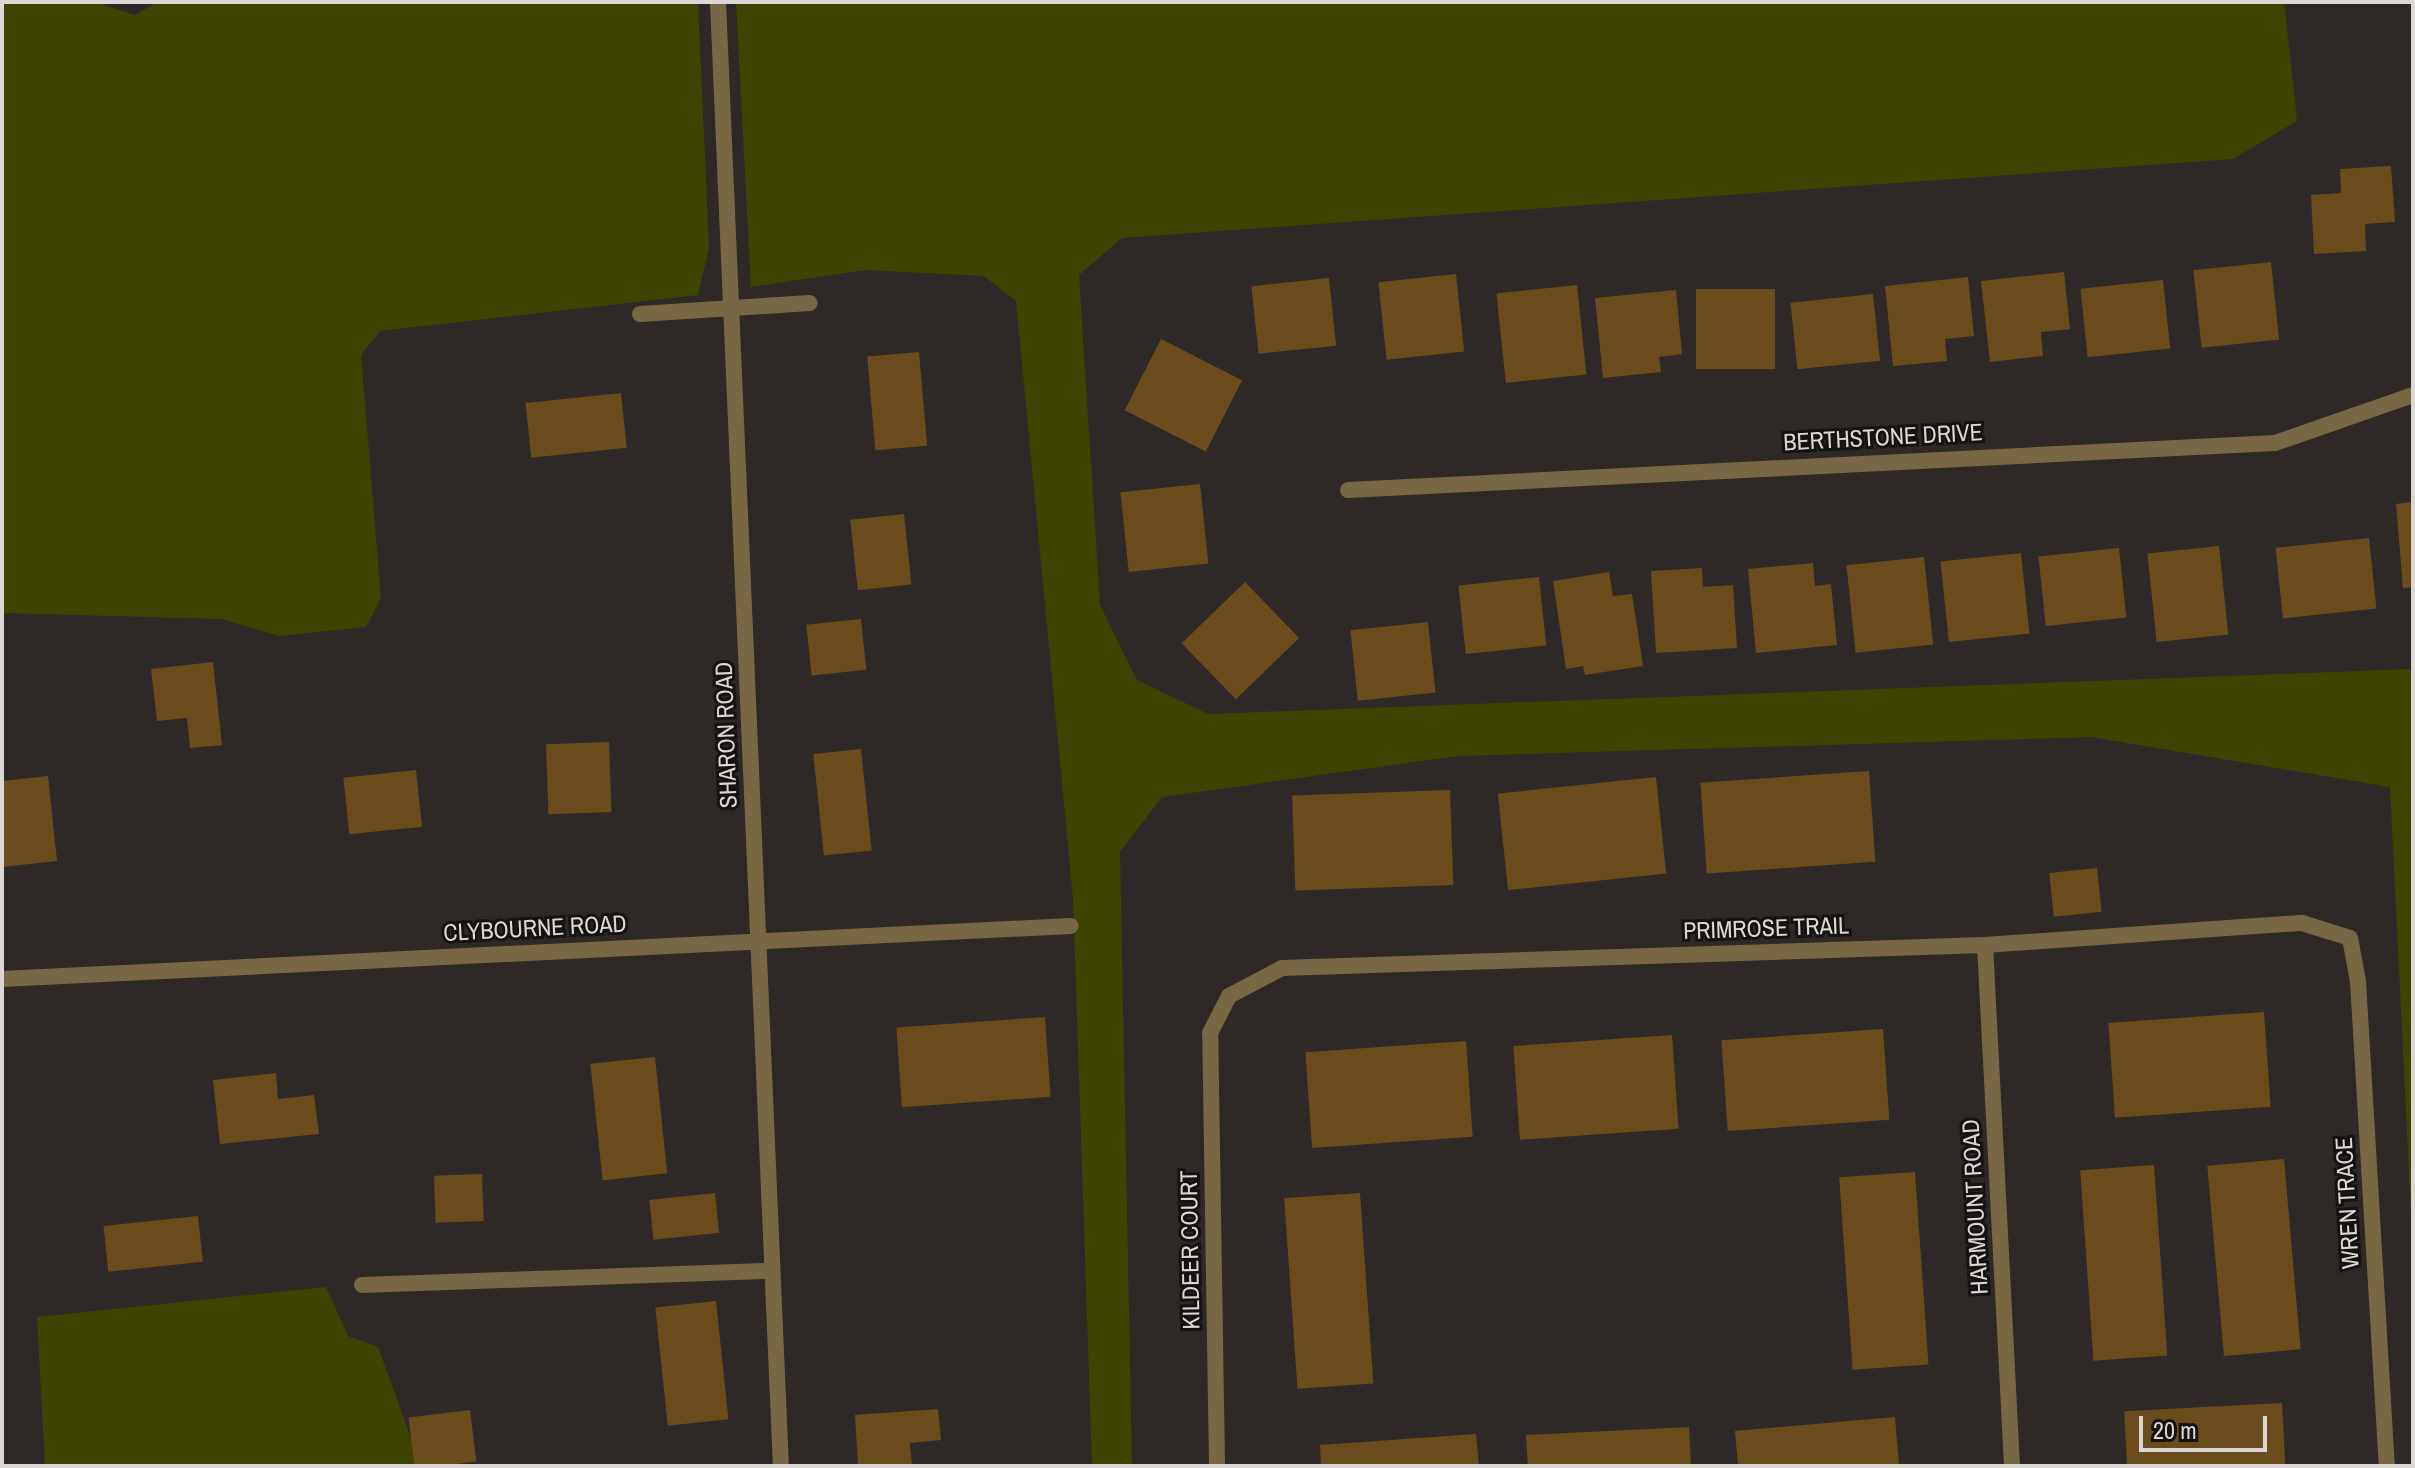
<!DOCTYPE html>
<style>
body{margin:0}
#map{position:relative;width:2415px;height:1468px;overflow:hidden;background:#2e2927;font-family:"Archivo Narrow",sans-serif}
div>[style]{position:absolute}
.green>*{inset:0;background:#3d4400}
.building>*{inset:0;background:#6b4c1d;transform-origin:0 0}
.lane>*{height:16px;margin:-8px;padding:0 8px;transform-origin:8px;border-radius:8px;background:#776742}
.street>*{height:16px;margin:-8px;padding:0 8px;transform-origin:8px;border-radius:8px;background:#776742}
span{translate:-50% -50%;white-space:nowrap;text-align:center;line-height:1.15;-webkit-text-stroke:6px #151312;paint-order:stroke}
.street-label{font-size:24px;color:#dad7d5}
.frame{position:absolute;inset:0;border:4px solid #dad7d5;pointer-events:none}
.scale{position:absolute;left:2139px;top:1416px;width:128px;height:36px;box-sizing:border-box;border:4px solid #dad7d5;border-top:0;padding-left:10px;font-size:24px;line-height:28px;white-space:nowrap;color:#dad7d5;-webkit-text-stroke:6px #151312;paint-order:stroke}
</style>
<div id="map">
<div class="green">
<i style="clip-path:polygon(2px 2px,94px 2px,135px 15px,157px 2px,698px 2px,709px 248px,698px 295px,380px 331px,361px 355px,381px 598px,366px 627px,279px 636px,222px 619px,2px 613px)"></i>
<i style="clip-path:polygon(736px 2px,2284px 2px,2297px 121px,2233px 159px,1122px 238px,1079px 275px,1100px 605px,1137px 680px,1208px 714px,2413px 669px,2413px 1254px,2390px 787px,2091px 737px,1457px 756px,1162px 797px,1120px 852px,1132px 1466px,1092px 1466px,1073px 898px,1016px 301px,984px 276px,865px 270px,751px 287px)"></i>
<i style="clip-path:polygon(326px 1287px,348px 1336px,378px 1347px,416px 1452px,431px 1466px,45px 1466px,37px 1317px)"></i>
</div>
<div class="building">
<i style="clip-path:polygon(2391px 166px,2395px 222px,2365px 224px,2366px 251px,2314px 254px,2311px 195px,2341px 193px,2340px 169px)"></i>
<i style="left:2271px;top:262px;width:78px;height:78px;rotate:84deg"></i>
<i style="clip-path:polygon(2064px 272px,2070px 329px,2041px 332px,2043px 356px,1990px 362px,1981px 281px)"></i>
<i style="left:1456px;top:274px;width:78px;height:78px;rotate:84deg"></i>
<i style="clip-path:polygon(1968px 277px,1974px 336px,1945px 339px,1947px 361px,1893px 366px,1885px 286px)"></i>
<i style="left:1329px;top:278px;width:68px;height:78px;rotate:84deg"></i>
<i style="left:2163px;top:280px;width:69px;height:83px;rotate:84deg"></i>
<i style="left:1577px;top:285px;width:90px;height:81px;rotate:84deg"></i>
<i style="left:1696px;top:289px;width:79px;height:80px"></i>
<i style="clip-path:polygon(1676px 290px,1682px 354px,1659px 357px,1661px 372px,1603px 378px,1595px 298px)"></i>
<i style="left:1873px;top:294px;width:67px;height:83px;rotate:84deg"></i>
<i style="left:1161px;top:339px;width:91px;height:80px;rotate:27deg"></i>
<i style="left:919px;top:352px;width:94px;height:52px;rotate:85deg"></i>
<i style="left:621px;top:393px;width:55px;height:96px;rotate:84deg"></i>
<i style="left:1200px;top:484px;width:80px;height:80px;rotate:84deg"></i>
<i style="clip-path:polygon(2413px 502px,2413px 587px,2403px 588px,2396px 504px)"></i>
<i style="left:904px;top:514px;width:71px;height:54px;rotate:84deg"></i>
<i style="left:2369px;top:538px;width:71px;height:94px;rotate:84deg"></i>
<i style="left:2219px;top:546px;width:89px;height:72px;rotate:84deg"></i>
<i style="left:2119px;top:548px;width:70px;height:81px;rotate:84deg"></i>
<i style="left:2021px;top:553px;width:81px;height:81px;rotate:84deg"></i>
<i style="left:1924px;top:557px;width:88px;height:78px;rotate:84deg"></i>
<i style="clip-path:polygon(1813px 563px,1815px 586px,1831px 584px,1837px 645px,1756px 653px,1748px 569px)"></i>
<i style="clip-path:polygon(1702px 568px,1703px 587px,1733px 585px,1737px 648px,1656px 653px,1651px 571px)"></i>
<i style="clip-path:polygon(1609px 572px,1613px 596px,1632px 594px,1643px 666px,1585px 675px,1583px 666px,1566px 669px,1553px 581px)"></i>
<i style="left:1539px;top:577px;width:69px;height:81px;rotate:84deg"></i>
<i style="left:1245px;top:582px;width:78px;height:88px;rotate:46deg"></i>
<i style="left:861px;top:619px;width:51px;height:55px;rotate:84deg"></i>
<i style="left:1428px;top:622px;width:71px;height:78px;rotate:84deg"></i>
<i style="clip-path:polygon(213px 662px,222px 745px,190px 748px,187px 718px,157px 721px,151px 669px)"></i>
<i style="left:609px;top:742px;width:70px;height:63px;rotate:88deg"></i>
<i style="left:861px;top:749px;width:102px;height:48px;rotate:84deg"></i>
<i style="left:416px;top:770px;width:57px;height:73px;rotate:84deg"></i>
<i style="left:1869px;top:771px;width:91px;height:169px;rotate:86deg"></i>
<i style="clip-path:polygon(48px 776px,57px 861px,2px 867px,2px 781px)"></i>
<i style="left:1656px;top:777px;width:97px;height:159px;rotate:84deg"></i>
<i style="left:1450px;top:790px;width:95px;height:158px;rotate:88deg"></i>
<i style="left:2097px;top:868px;width:44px;height:48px;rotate:84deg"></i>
<i style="left:2264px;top:1012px;width:95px;height:156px;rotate:86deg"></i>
<i style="left:1045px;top:1017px;width:80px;height:149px;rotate:86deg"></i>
<i style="left:1883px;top:1029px;width:91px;height:162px;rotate:86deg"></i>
<i style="left:1672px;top:1035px;width:94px;height:159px;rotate:86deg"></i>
<i style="left:1466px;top:1041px;width:96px;height:161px;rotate:86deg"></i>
<i style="left:655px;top:1057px;width:117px;height:65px;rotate:84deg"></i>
<i style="clip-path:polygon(276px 1073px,278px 1099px,314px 1095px,319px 1134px,220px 1144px,213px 1080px)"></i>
<i style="left:2284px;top:1159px;width:191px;height:77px;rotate:85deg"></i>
<i style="left:2154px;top:1165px;width:191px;height:74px;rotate:86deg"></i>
<i style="left:1915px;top:1172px;width:193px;height:76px;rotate:86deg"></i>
<i style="left:482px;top:1174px;width:47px;height:48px;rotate:88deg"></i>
<i style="left:715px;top:1193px;width:40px;height:66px;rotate:84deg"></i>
<i style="left:1360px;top:1193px;width:191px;height:76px;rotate:86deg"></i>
<i style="left:198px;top:1216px;width:46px;height:95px;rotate:84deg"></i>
<i style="left:716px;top:1301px;width:119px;height:61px;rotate:84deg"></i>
<i style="left:2282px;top:1403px;width:63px;height:158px;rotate:87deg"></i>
<i style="clip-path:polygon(938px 1409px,941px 1440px,910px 1443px,912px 1466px,858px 1466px,855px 1415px)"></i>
<i style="left:470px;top:1410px;width:52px;height:62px;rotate:83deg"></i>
<i style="clip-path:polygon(1895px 1417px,1899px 1466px,1738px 1466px,1735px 1431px)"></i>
<i style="clip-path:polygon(1689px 1427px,1691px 1466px,1528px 1466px,1526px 1435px)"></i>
<i style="clip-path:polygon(1476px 1434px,1479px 1466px,1321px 1466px,1320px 1445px)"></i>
</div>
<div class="lane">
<i style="left:362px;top:1285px;width:409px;rotate:-2deg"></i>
</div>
<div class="street">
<i style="left:718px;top:2px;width:1465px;rotate:87.54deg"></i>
<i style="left:640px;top:314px;width:170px;rotate:-3.7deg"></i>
<i style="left:1348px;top:490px;width:928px;rotate:-2.9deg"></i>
<i style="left:2275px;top:443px;width:146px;rotate:-19.2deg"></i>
<i style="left:1985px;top:945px;width:522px;rotate:87.03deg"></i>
<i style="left:2px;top:979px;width:1070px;rotate:-2.84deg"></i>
<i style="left:1217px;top:1466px;width:433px;rotate:-90.9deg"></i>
<i style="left:1210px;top:1033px;width:42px;rotate:-62.8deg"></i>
<i style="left:1229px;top:996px;width:60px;rotate:-27.8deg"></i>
<i style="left:1282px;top:968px;width:703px;rotate:-1.87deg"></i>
<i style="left:1985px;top:945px;width:318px;rotate:-4deg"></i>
<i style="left:2302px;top:923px;width:50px;rotate:17.4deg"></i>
<i style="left:2350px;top:938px;width:44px;rotate:79.5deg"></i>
<i style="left:2358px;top:981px;width:486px;rotate:86.6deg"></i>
</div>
<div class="street-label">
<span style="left:1883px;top:437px;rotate:-3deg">BERTHSTONE DRIVE</span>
<span style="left:726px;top:735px;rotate:-92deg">SHARON ROAD</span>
<span style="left:535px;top:928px;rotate:-3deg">CLYBOURNE ROAD</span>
<span style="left:1766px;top:928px;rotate:-2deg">PRIMROSE TRAIL</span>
<span style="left:2347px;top:1203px;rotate:-93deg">WREN TRACE</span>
<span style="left:1975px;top:1207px;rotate:-93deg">HARMOUNT ROAD</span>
<span style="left:1190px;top:1250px;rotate:-91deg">KILDEER COURT</span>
</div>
<div class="frame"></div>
<div class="scale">20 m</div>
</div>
